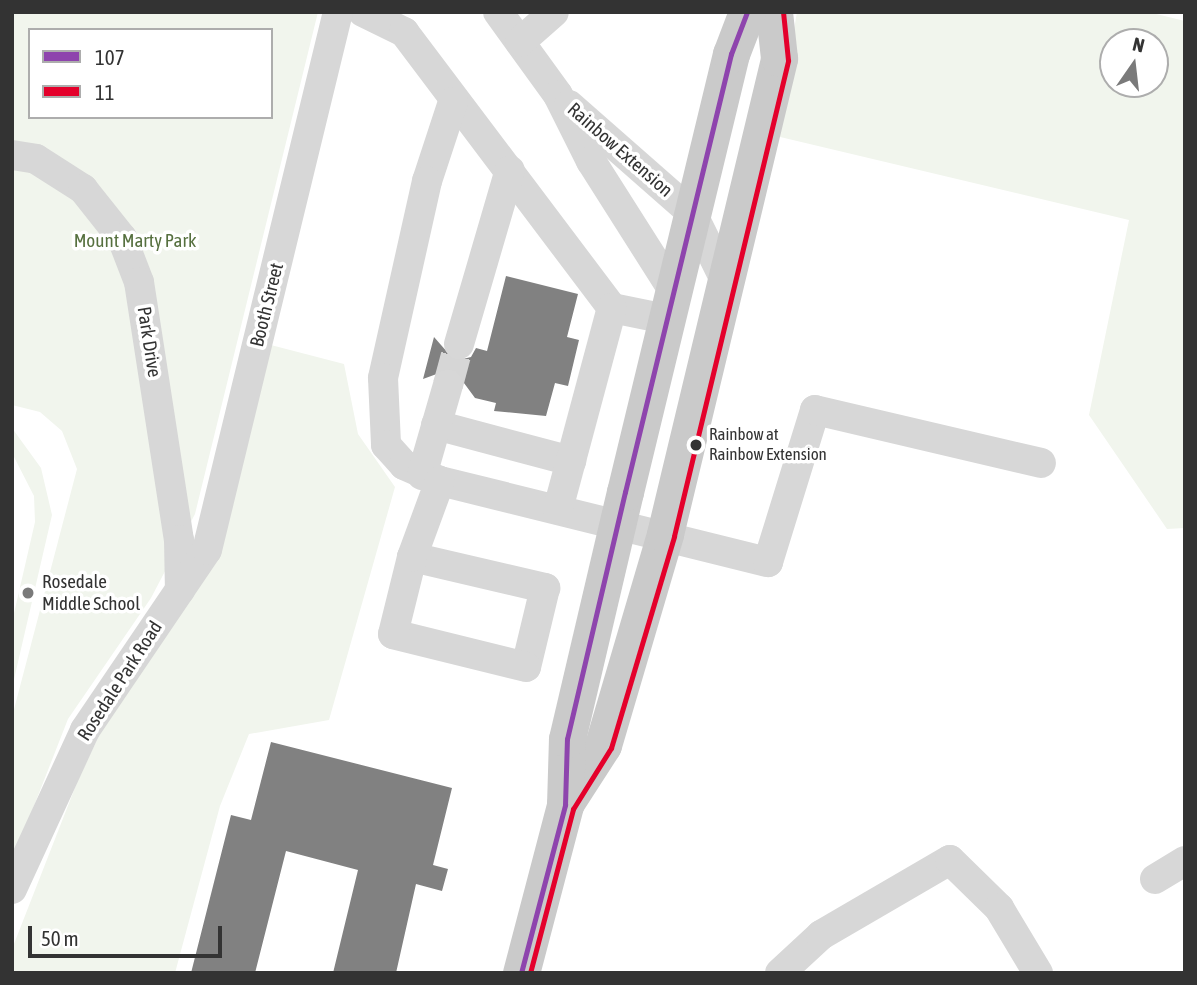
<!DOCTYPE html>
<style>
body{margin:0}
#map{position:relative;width:1197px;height:985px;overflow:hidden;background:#fff;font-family:"Asap Condensed",sans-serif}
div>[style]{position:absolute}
.green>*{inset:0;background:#f1f5ed}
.building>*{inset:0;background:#818181}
.minor-tunnel>*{height:30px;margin-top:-15px;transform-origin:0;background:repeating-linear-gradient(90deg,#d6d6d6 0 30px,transparent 0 45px)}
.minor>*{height:30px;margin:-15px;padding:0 15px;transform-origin:15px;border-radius:15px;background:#d7d7d7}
.major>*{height:37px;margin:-18.5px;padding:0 18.5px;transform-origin:18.5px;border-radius:18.5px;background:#cacaca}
.bus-1>*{height:5px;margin:-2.5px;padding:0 2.5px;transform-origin:2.5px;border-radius:2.5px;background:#8e44ad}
.bus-2>*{height:5px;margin:-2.5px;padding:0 2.5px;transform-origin:2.5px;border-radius:2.5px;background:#e4002b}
.dots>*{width:19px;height:19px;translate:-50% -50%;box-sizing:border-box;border:4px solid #fff;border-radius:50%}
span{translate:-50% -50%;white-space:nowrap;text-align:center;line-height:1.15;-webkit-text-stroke:7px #fff;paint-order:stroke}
.bus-label{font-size:17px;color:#333}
.left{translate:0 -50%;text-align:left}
.street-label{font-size:19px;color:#333}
.park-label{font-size:19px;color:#56703f}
.poi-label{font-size:19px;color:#333}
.frame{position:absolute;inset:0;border:14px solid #333;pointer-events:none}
.legend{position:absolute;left:28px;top:28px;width:245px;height:91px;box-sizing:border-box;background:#fff;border:2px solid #adadad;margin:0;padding:9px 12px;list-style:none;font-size:21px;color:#333}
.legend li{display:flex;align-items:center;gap:14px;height:35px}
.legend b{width:35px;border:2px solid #adadad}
.north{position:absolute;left:1099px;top:28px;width:70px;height:70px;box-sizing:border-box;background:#fff;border:2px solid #adadad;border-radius:50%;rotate:14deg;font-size:19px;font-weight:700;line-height:28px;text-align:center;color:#333}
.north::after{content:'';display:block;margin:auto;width:24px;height:32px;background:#7a7a7a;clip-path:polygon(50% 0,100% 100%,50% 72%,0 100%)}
.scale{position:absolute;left:28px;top:926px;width:194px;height:32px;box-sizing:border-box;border:4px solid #333;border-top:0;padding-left:9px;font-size:21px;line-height:24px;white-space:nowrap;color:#333;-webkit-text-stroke:5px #fff;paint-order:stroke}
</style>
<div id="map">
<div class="green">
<i style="clip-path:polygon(evenodd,12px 12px,318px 12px,195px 514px,151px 598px,68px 719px,12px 862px,12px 717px,77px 469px,62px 431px,40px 412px,12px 405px,12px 12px,30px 30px,271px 30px,271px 117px,30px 117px,30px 30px)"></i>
<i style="clip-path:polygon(evenodd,797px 12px,1148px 12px,1185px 21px,1185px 528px,1167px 529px,1089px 415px,1129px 220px,776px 136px,797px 12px,1113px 42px,1155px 42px,1155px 84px,1113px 84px,1113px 42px)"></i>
<i style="clip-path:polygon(267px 344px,344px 364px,358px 434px,395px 487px,329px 720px,249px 734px,220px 806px,175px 973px,12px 973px,12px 949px,78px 780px,106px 721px,196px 589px)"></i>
<i style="clip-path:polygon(12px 428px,41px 468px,52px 515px,12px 688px,12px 622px,35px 522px,34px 496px,12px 453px)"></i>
</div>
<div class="building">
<i style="clip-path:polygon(506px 276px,578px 294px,567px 337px,579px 340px,568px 386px,555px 383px,546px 416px,494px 411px,496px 403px,475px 398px,453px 368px,423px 379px,434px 337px,455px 361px,471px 357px,476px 348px,487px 351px)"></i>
<i style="clip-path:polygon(271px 742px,452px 788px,433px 865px,448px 869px,442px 891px,416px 884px,396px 973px,333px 973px,358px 870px,286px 851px,255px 973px,191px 973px,231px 815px,251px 820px)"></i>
</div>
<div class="minor-tunnel">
<i style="left:448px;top:385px;width:42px;rotate:-75deg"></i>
</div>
<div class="minor">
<i style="left:363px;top:12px;width:46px;rotate:26deg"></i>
<i style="left:404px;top:32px;width:346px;rotate:53deg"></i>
<i style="left:612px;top:308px;width:55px;rotate:11.5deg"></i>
<i style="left:498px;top:12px;width:102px;rotate:54.1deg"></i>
<i style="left:558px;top:95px;width:74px;rotate:63.4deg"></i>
<i style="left:591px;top:161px;width:153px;rotate:57.6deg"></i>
<i style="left:520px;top:42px;width:45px;rotate:-41.4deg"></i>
<i style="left:453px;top:102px;width:83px;rotate:108.2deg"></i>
<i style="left:427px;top:181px;width:202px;rotate:102.6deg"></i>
<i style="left:383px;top:378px;width:67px;rotate:87.4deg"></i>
<i style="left:386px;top:445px;width:27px;rotate:48deg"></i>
<i style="left:404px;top:465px;width:39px;rotate:24deg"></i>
<i style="left:440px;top:481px;width:338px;rotate:13.9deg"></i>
<i style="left:768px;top:562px;width:159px;rotate:-72.8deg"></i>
<i style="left:815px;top:410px;width:232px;rotate:13.2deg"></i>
<i style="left:569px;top:105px;width:164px;rotate:41.3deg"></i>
<i style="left:692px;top:213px;width:70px;rotate:63.8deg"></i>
<i style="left:12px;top:155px;width:24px;rotate:9deg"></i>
<i style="left:36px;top:159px;width:56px;rotate:32.6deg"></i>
<i style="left:83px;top:189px;width:63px;rotate:51.5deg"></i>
<i style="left:122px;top:238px;width:47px;rotate:68.9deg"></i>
<i style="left:139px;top:282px;width:261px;rotate:81.2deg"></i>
<i style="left:179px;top:540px;width:50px;rotate:88.9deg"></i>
<i style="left:459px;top:344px;width:181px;rotate:-73.7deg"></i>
<i style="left:436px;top:425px;width:140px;rotate:14.9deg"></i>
<i style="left:422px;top:475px;width:94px;rotate:-73.9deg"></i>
<i style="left:558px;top:509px;width:208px;rotate:-75deg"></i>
<i style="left:412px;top:557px;width:137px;rotate:13.1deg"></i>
<i style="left:545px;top:588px;width:81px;rotate:103.5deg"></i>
<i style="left:526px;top:667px;width:137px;rotate:-166.1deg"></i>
<i style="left:393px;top:634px;width:79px;rotate:-76.1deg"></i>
<i style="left:412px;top:557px;width:81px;rotate:-69.8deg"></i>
<i style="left:1155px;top:879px;width:35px;rotate:-31deg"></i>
<i style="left:12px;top:889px;width:175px;rotate:-65.3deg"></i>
<i style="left:85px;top:730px;width:217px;rotate:-55.9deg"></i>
<i style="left:207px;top:550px;width:554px;rotate:-76.32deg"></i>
<i style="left:780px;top:973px;width:56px;rotate:-42.8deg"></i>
<i style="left:821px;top:935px;width:149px;rotate:-30.2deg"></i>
<i style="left:950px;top:860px;width:69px;rotate:44.4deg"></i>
<i style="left:999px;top:908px;width:76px;rotate:59deg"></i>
</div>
<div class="major">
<i style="left:565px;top:804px;width:70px;rotate:-57.2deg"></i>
<i style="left:603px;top:745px;width:220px;rotate:-73.6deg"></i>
<i style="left:665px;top:534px;width:489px;rotate:-76.5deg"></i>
<i style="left:779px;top:58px;width:46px;rotate:-96.2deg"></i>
<i style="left:521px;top:973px;width:174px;rotate:-75.3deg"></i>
<i style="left:565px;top:805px;width:66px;rotate:-88.3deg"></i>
<i style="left:567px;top:739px;width:254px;rotate:-76.8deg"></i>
<i style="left:625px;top:492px;width:451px;rotate:-76.4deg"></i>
<i style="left:731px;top:54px;width:45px;rotate:-69.1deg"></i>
</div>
<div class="bus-1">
<i style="left:521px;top:973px;width:174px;rotate:-75.3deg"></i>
<i style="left:565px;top:805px;width:66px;rotate:-88.3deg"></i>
<i style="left:567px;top:739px;width:254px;rotate:-76.8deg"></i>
<i style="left:625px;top:492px;width:451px;rotate:-76.4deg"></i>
<i style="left:731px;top:54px;width:45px;rotate:-69.1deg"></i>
</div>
<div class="bus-2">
<i style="left:530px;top:973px;width:170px;rotate:-75.3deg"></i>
<i style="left:573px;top:809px;width:72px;rotate:-58.1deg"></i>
<i style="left:611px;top:748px;width:221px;rotate:-73.4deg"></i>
<i style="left:674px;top:536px;width:489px;rotate:-76.5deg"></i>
<i style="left:788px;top:60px;width:48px;rotate:-95.9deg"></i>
</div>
<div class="dots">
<i style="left:696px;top:445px;background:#333"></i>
<i style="left:28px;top:593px;background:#7a7a7a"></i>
</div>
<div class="bus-label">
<span class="left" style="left:709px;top:445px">Rainbow at<br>Rainbow Extension</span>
</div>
<div class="street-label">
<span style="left:620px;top:150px;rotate:41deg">Rainbow Extension</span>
<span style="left:267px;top:305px;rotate:-76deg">Booth Street</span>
<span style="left:149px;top:342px;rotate:81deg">Park Drive</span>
<span style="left:120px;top:681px;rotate:-57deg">Rosedale Park Road</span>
</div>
<div class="park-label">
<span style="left:135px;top:241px">Mount Marty Park</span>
</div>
<div class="poi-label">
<span class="left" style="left:42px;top:593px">Rosedale<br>Middle School</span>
</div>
<div class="frame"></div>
<ul class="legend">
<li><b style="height:9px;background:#8e44ad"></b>107</li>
<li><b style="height:9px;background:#e4002b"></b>11</li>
</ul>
<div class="north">N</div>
<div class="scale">50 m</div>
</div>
